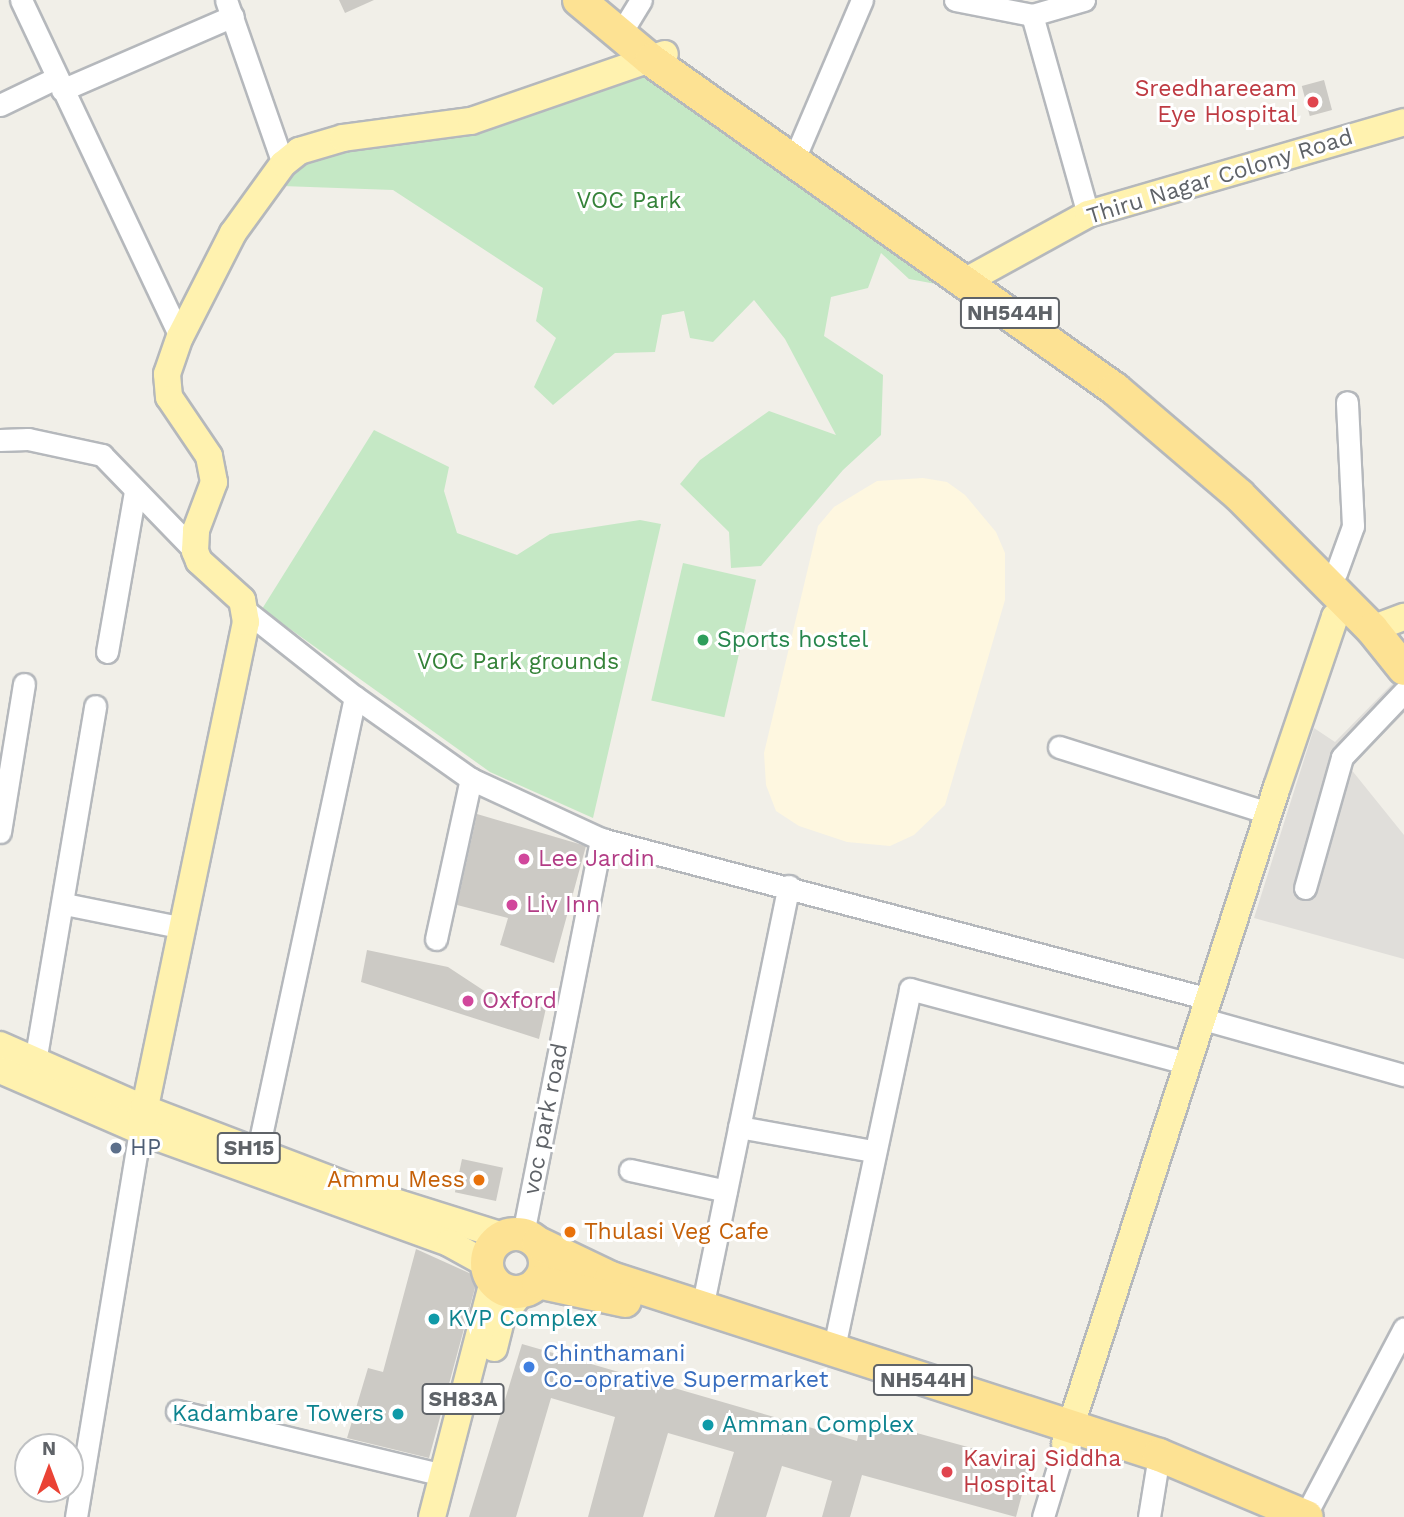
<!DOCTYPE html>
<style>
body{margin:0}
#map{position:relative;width:1404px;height:1517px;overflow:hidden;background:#f1efe8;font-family:"Work Sans",sans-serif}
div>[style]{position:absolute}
.commercial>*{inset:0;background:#fef7e0}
.industrial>*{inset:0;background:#e0deda}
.green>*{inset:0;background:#c5e8c5;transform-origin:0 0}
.building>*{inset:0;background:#cccac5;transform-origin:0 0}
.roads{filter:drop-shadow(2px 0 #b5b8bc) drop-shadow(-2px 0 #b5b8bc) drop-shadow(0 2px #b5b8bc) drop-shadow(0 -2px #b5b8bc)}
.minor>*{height:21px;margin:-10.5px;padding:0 10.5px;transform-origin:10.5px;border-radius:10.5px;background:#fff}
.major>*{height:26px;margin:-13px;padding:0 13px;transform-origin:13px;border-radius:13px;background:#fff2af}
.highway>*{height:32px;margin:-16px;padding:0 16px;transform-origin:16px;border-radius:16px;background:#fde293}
.highway>.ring{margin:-16px;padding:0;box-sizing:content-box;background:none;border:32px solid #fde293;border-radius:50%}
.dots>*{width:19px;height:19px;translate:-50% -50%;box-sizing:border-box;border:4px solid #fff;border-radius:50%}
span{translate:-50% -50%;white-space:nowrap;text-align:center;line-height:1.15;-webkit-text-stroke:6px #fff;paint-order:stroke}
.shield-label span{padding:2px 5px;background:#fff;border:2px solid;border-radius:5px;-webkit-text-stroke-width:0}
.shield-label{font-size:21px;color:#5f6368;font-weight:700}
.health-label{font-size:23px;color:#be3a42}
.right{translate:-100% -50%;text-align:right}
.left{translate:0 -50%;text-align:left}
.street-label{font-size:23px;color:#5f6368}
.park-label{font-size:23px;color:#348238}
.leisure-label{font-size:23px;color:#27864d}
.hotel-label{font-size:23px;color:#b23c85}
.service-label{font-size:23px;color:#4e5e75}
.food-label{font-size:23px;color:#c56008}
.culture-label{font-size:23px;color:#0d838f}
.shop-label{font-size:23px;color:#366cbe}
.north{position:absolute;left:14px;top:1433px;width:70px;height:70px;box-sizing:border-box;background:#fff;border:2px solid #bfc1c3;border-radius:50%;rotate:0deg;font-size:19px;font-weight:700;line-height:28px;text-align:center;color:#5f6368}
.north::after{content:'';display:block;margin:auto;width:24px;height:32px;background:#ea4335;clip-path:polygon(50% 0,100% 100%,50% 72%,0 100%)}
</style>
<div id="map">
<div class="commercial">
<i style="clip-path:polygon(923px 478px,947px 482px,965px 495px,996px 532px,1005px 553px,1005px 600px,945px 805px,914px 835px,890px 846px,847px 842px,799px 826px,776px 811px,766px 785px,764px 753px,818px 526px,834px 507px,877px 481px)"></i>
</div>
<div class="industrial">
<i style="clip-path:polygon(1396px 680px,1404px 690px,1404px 713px,1350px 768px,1404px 835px,1404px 959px,1254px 918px,1314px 728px,1335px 742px)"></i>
</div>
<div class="green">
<i style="clip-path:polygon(652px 67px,938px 268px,936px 284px,909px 279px,881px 253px,868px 288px,831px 297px,824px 336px,883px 375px,881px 435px,843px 470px,761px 566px,731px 568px,729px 532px,680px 484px,700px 460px,769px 411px,836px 435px,785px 339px,754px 300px,713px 342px,690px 338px,684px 311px,662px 315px,655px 352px,615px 353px,553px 405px,534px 387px,556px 338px,536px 321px,543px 288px,393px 190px,282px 186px,296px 161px)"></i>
<i style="clip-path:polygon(374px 430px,449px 467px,444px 491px,457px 533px,517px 555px,550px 534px,640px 520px,661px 524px,593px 818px,490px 772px,262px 609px)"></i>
<i style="left:683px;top:563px;width:75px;height:141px;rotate:13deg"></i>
</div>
<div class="building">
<i style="clip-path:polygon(339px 0,374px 0,345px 13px)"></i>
<i style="left:1324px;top:80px;width:31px;height:23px;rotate:75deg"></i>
<i style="clip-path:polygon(477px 814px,586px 846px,554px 963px,500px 945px,508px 918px,457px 905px)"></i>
<i style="clip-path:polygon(367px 950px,448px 967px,489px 994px,546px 1008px,539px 1039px,361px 982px)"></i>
<i style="left:462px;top:1159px;width:42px;height:34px;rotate:12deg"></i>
<i style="clip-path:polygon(416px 1249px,478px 1277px,429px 1458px,347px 1438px,368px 1368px,383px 1372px)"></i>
<i style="clip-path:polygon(522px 1344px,857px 1441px,862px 1418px,1030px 1464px,1016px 1517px,862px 1475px,850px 1517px,822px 1517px,832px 1481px,782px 1466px,766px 1517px,714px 1517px,734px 1452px,668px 1433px,643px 1517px,588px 1517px,615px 1417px,551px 1398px,516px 1517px,469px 1517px)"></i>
</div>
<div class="roads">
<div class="minor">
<i style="left:21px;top:0;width:373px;rotate:64.7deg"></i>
<i style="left:226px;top:0;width:174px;rotate:70.8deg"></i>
<i style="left:955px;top:0;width:78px;rotate:11deg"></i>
<i style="left:1084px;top:0;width:54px;rotate:163.9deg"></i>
<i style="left:1032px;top:15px;width:207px;rotate:74.3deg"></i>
<i style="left:619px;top:36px;width:42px;rotate:-58.6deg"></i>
<i style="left:62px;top:90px;width:186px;rotate:-23.4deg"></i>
<i style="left:0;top:105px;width:62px;rotate:-25.7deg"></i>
<i style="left:795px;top:157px;width:171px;rotate:-66.9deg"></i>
<i style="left:0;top:440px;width:28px;rotate:-2deg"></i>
<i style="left:28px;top:439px;width:76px;rotate:12.2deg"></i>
<i style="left:102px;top:455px;width:134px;rotate:45.9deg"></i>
<i style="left:1336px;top:573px;width:50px;rotate:-70.1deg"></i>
<i style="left:1353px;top:526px;width:124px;rotate:-92.8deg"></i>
<i style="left:246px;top:611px;width:139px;rotate:38.3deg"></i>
<i style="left:355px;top:697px;width:464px;rotate:102.1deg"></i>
<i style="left:107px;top:652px;width:163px;rotate:-80.1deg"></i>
<i style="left:355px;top:697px;width:142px;rotate:35.3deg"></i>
<i style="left:471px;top:779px;width:143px;rotate:24.8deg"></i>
<i style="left:601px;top:839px;width:629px;rotate:14.74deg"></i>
<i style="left:1059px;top:747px;width:219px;rotate:17.5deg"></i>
<i style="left:0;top:832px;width:150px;rotate:-80.8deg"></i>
<i style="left:1305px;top:888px;width:136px;rotate:-74.2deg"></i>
<i style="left:1342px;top:757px;width:90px;rotate:-46.4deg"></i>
<i style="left:65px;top:904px;width:121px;rotate:11.4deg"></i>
<i style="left:436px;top:939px;width:164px;rotate:-77.7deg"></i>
<i style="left:1203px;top:1019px;width:209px;rotate:15.6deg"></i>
<i style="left:35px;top:1062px;width:361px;rotate:-80.4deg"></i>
<i style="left:739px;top:1127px;width:135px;rotate:10.2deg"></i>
<i style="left:630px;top:1170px;width:98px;rotate:12.3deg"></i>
<i style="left:523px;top:1234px;width:403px;rotate:-78.8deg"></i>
<i style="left:702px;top:1308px;width:431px;rotate:-78.4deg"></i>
<i style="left:833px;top:1352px;width:371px;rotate:-78deg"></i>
<i style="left:910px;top:989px;width:289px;rotate:15deg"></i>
<i style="left:177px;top:1411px;width:274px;rotate:13.5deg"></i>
<i style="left:1305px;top:1516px;width:212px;rotate:-62.2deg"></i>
<i style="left:76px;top:1517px;width:391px;rotate:-80.6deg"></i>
<i style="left:1043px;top:1517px;width:76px;rotate:-73.2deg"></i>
<i style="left:1149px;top:1517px;width:63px;rotate:-80.8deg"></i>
</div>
<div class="major">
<i style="left:966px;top:281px;width:139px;rotate:-28.8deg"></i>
<i style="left:1088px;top:214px;width:329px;rotate:-16.2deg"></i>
<i style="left:1372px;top:629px;width:34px;rotate:-21deg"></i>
<i style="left:0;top:1045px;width:156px;rotate:23.8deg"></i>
<i style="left:143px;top:1108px;width:232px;rotate:20.9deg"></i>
<i style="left:360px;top:1191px;width:150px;rotate:17.5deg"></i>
<i style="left:0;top:1070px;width:153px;rotate:23.5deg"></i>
<i style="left:140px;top:1131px;width:329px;rotate:19.9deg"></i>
<i style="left:449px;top:1243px;width:43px;rotate:28.9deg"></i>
<i style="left:140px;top:1131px;width:520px;rotate:-78.24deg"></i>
<i style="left:246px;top:622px;width:22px;rotate:-100deg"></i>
<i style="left:242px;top:600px;width:58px;rotate:-137.8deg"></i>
<i style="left:199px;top:561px;width:11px;rotate:-112deg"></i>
<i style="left:195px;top:551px;width:21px;rotate:-87deg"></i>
<i style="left:196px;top:530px;width:51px;rotate:-69.4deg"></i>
<i style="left:214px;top:482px;width:26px;rotate:-101deg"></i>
<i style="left:209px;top:456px;width:71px;rotate:-124.1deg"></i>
<i style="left:169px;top:397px;width:23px;rotate:-95deg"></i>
<i style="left:167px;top:374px;width:39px;rotate:-71deg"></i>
<i style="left:180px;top:337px;width:117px;rotate:-63deg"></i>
<i style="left:233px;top:233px;width:85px;rotate:-54.1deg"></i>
<i style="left:283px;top:164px;width:21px;rotate:-39deg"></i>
<i style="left:299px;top:151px;width:46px;rotate:-16.5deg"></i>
<i style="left:343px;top:138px;width:129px;rotate:-7.6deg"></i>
<i style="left:471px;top:121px;width:205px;rotate:-19.1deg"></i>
<i style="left:494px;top:1348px;width:30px;rotate:-76deg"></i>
<i style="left:501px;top:1319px;width:35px;rotate:-53deg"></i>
<i style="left:1065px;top:1444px;width:690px;rotate:-72.12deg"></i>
<i style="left:1277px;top:787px;width:180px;rotate:-71.2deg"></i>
<i style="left:1335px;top:617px;width:16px;rotate:-43deg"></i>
<i style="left:432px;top:1517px;width:244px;rotate:-75.5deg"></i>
</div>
<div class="highway">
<i style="left:579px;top:0;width:94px;rotate:39.8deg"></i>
<i style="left:651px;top:60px;width:569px;rotate:35.34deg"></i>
<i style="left:1115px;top:389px;width:163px;rotate:40.5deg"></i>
<i style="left:1239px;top:495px;width:189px;rotate:45.2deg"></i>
<i style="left:1372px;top:629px;width:51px;rotate:51.3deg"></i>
<i class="ring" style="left:487px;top:1234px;width:26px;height:26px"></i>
<i style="left:538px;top:1243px;width:81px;rotate:25.6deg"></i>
<i style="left:611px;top:1278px;width:576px;rotate:17.9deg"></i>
<i style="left:1159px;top:1455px;width:160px;rotate:22.7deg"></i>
<i style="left:538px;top:1282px;width:89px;rotate:12.3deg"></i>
</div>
</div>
<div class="dots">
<i style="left:1313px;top:102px;background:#e0444e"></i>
<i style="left:703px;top:640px;background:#2e9e5b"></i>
<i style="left:524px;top:859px;background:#d1479c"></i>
<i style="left:512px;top:905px;background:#d1479c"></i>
<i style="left:468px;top:1001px;background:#d1479c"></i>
<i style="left:116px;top:1148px;background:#5c6f8a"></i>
<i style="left:479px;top:1180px;background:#e8710a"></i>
<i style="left:570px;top:1232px;background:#e8710a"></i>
<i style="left:434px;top:1319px;background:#0f9aa8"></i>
<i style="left:529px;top:1367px;background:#3f7fe0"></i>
<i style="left:398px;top:1414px;background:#0f9aa8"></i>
<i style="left:708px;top:1425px;background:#0f9aa8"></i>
<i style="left:947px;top:1472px;background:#e0444e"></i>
</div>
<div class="shield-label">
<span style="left:1010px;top:313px">NH544H</span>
<span style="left:249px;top:1148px">SH15</span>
<span style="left:923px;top:1380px">NH544H</span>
<span style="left:463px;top:1399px">SH83A</span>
</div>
<div class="health-label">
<span class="right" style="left:1297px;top:102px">Sreedhareeam<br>Eye Hospital</span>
<span class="left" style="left:963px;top:1472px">Kaviraj Siddha<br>Hospital</span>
</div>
<div class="street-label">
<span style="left:1220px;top:177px;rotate:-17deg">Thiru Nagar Colony Road</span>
<span style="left:546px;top:1119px;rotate:-79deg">voc park road</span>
</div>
<div class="park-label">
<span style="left:629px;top:201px">VOC Park</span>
<span style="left:518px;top:662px">VOC Park grounds</span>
</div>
<div class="leisure-label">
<span class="left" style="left:717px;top:640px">Sports hostel</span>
</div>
<div class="hotel-label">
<span class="left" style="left:538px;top:859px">Lee Jardin</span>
<span class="left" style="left:526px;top:905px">Liv Inn</span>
<span class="left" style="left:482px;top:1001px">Oxford</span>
</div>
<div class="service-label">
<span class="left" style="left:130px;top:1148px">HP</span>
</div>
<div class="food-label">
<span class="right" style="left:465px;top:1180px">Ammu Mess</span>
<span class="left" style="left:584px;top:1232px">Thulasi Veg Cafe</span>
</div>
<div class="culture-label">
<span class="left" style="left:448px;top:1319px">KVP Complex</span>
<span class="right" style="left:384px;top:1414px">Kadambare Towers</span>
<span class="left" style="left:722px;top:1425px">Amman Complex</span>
</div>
<div class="shop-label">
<span class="left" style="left:543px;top:1367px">Chinthamani<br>Co-oprative Supermarket</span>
</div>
<div class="north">N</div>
</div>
